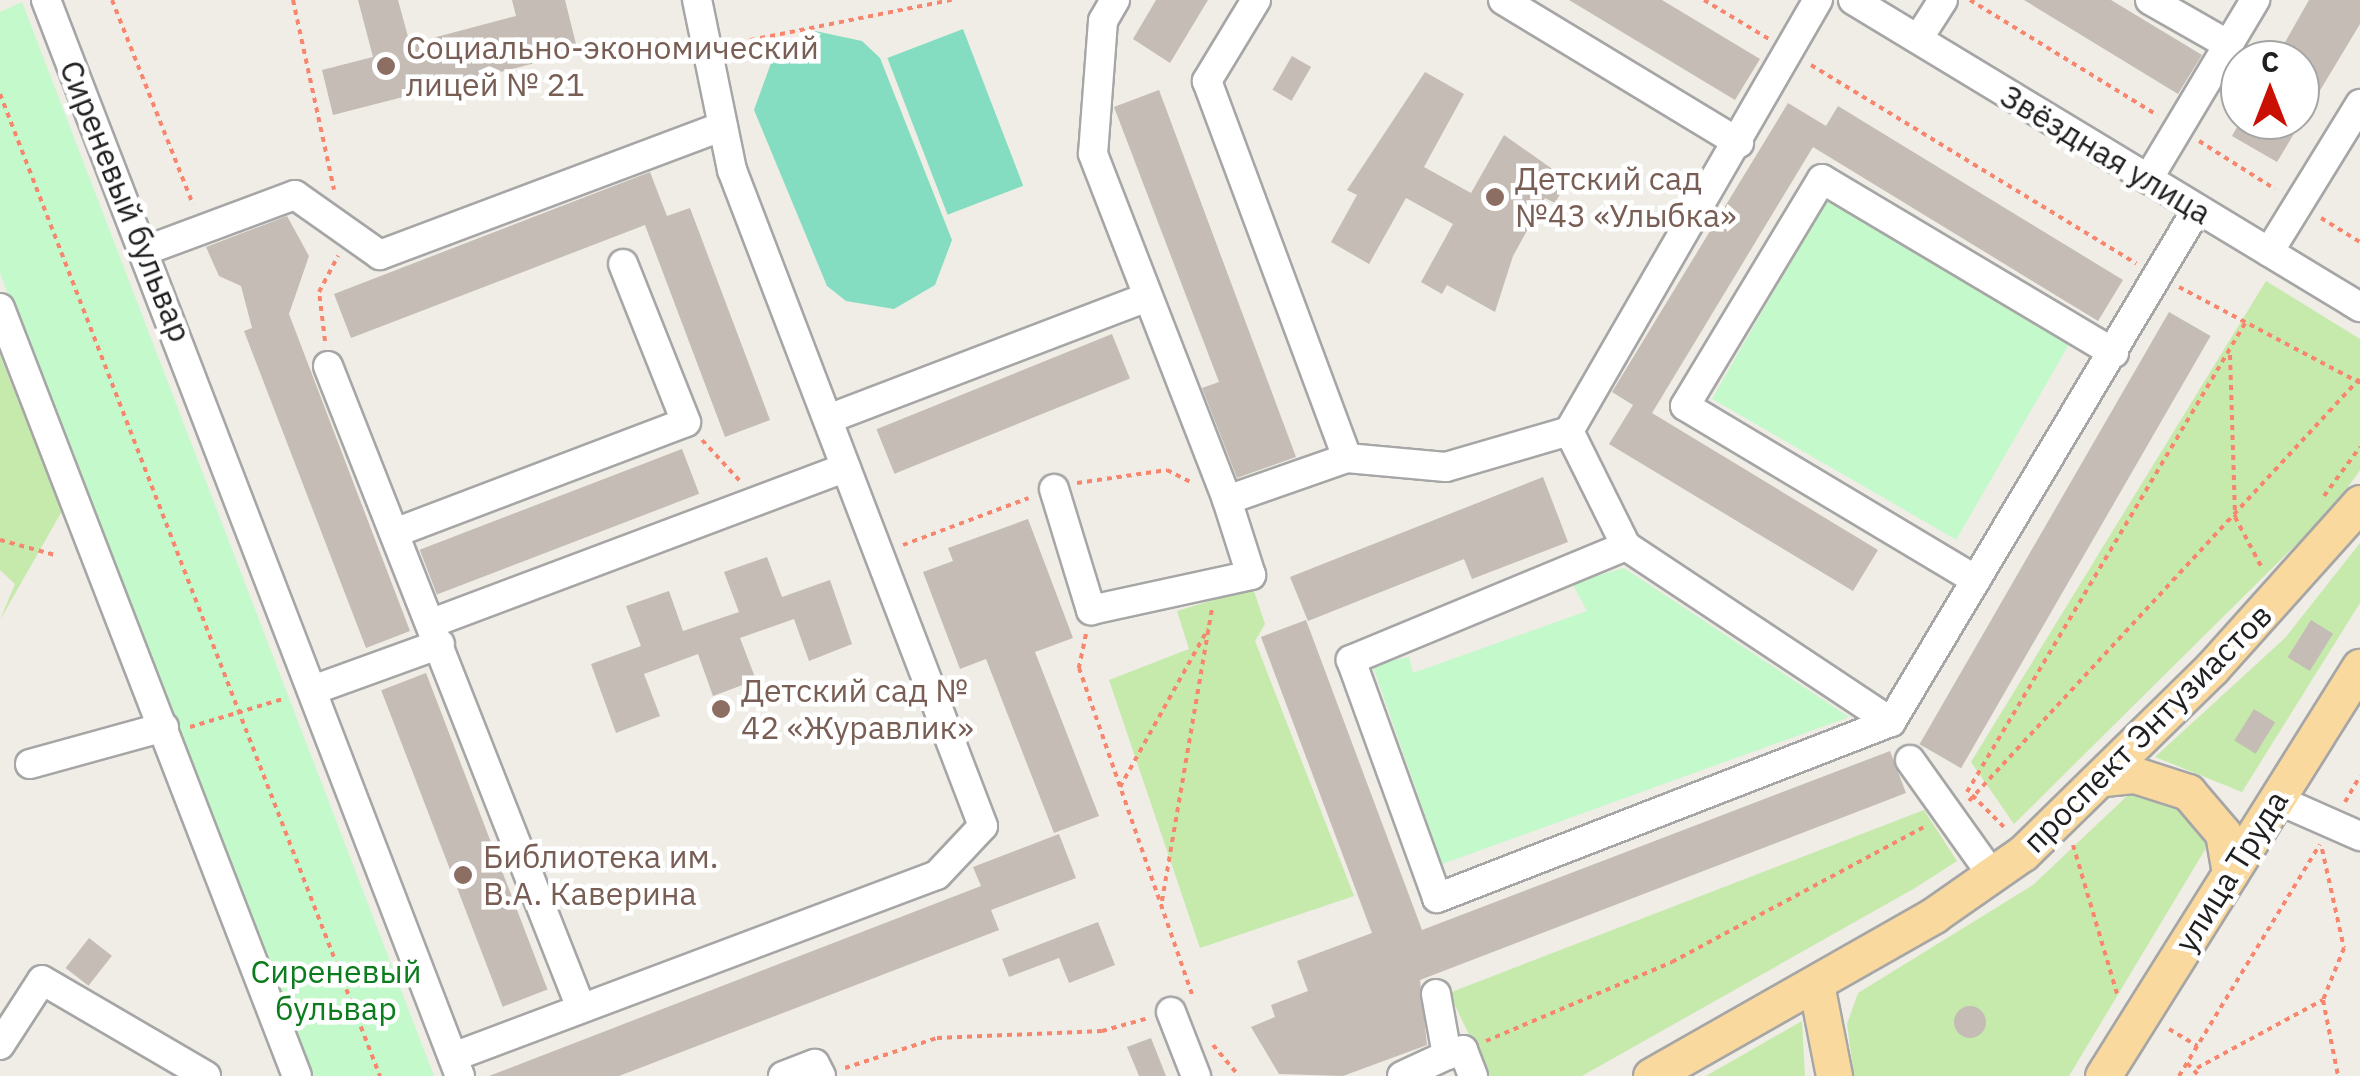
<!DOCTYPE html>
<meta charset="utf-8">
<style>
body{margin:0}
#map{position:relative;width:2360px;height:1076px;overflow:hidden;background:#efede5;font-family:"IBM Plex Sans",sans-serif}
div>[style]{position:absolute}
.grass>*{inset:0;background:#c6e9ac}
.park>*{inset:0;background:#c3f9cb;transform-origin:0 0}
.pitch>*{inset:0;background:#84ddc1;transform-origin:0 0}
.building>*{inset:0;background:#c4bcb5;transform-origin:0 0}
.round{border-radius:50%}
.path>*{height:4px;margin-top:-2px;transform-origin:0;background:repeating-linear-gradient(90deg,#f8856e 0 5px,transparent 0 10px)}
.roads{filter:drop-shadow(2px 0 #a6a6a6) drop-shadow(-2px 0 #a6a6a6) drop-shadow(0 2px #a6a6a6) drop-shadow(0 -2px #a6a6a6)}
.minor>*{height:28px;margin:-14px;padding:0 14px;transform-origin:14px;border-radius:14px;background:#fff}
.major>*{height:35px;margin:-17.5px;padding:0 17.5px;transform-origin:17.5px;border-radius:17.5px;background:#fad99f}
.dots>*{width:28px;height:28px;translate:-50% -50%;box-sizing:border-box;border:5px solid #fff;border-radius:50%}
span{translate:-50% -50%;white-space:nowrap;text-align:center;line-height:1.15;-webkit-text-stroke:9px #fff;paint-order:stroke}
.education-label{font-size:32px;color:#785e54}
.left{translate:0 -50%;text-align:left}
.street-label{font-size:32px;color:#1f1f1f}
.park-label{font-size:32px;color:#0d7c1e}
.north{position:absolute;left:2220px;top:40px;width:100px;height:100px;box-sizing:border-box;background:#fff;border:2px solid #a5a5a5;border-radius:50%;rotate:0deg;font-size:28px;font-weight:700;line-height:40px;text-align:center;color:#1f1f1f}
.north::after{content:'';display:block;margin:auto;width:35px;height:45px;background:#ca1003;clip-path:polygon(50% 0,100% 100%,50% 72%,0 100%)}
</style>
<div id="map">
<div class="grass">
<i style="clip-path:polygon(2266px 281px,2360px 339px,2360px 470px,2334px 507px,2014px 824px,1971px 762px)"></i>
<i style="clip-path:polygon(0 355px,62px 511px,0 620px,15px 584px,0 570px)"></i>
<i style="clip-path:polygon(2360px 543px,2360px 603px,2242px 792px,2155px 757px,2285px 638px)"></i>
<i style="clip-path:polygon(1253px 588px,1265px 624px,1255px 641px,1354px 896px,1200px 948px,1109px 680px,1189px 649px,1177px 611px)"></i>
<i style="clip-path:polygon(2155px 794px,2180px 804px,2209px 843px,2069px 1076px,1854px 1076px,1847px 1024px,1858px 993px,2033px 885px,2127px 796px)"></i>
<i style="clip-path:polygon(1924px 810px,1957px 861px,1915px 888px,1582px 1076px,1489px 1076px,1449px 993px)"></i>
<i style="clip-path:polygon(1802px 1021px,1805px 1076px,1706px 1076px)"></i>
</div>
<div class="park">
<i style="clip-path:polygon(22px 2px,434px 1076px,305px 1076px,0 273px,0 12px)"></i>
<i style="left:1829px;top:196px;width:282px;height:234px;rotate:30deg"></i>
<i style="clip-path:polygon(1624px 568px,1849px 717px,1442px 864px,1372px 664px,1409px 657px,1413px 673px,1587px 611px,1572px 583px)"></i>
</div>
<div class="pitch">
<i style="left:963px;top:29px;width:168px;height:81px;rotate:69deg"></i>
<i style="clip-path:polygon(815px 31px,862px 41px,880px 58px,952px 240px,935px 285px,894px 309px,846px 301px,827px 286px,754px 110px,775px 52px)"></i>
</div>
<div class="building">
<i style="clip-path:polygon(358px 0,398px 0,410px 44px,516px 16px,512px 0,565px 0,578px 52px,333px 115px,322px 70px,373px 57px)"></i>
<i style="clip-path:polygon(1156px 0,1208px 0,1170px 63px,1133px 39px)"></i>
<i style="clip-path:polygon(1569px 0,1662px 0,1760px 59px,1735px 100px)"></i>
<i style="clip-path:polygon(2024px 0,2111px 0,2202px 55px,2178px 94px)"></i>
<i style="clip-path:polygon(2309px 0,2360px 0,2360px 24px,2277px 162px,2232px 136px,2241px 120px,2300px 120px,2300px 60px,2275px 60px)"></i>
<i style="left:1292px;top:56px;width:22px;height:39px;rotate:30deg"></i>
<i style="clip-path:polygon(1425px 72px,1464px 94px,1424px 167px,1471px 193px,1504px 135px,1568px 180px,1555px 203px,1545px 198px,1513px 256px,1495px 312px,1447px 285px,1442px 294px,1421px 282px,1453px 224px,1406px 198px,1369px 264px,1331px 242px,1357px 195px,1347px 190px)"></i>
<i style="clip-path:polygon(1159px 90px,1296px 457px,1237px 478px,1202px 388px,1219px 382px,1114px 107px)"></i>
<i style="clip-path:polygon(1788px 103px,1826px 126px,1838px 106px,2123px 280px,2098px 321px,1813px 147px,1652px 413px,1878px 550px,1853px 591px,1609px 444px,1633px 405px,1612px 392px)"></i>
<i style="clip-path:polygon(650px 172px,667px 216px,690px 208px,770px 420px,725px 437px,645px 225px,351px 338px,334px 294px)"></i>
<i style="clip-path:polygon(287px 216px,309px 256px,289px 314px,410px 631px,366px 648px,244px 331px,252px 328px,241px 286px,219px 276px,206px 247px)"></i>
<i style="left:2169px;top:312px;width:48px;height:499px;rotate:30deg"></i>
<i style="left:1112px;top:334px;width:48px;height:254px;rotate:68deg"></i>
<i style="left:682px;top:449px;width:48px;height:281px;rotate:69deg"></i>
<i style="clip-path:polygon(1543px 477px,1568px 542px,1472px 579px,1464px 559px,1308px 621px,1290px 577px)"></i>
<i style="clip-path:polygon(1028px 519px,1073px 638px,1035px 652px,1099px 816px,1054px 833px,986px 659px,960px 669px,923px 572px,953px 561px,948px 548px)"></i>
<i style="clip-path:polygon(767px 557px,782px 597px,830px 580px,852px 644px,809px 661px,794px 619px,740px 638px,756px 680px,713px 696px,698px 654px,644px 674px,660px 716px,616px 733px,591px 664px,641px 646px,626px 606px,669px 591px,683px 631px,739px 612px,724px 572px)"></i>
<i style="clip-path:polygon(1306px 620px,1422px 930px,1890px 751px,1906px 793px,1420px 980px,1427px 1045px,1343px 1076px,1279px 1074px,1251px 1027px,1275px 1017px,1271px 1005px,1308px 991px,1297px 961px,1372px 933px,1261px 637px)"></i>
<i style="left:2311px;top:620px;width:26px;height:44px;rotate:32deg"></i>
<i style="left:426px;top:673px;width:339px;height:48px;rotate:69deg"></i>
<i style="left:2254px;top:709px;width:25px;height:37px;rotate:32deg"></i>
<i style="clip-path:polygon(1059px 834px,1076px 878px,991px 910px,999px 930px,619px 1076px,489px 1076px,981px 886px,973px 867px)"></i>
<i style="clip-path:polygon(1098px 922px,1115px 965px,1069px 983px,1059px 958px,1009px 977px,1002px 959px)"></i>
<i style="left:89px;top:938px;width:29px;height:38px;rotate:38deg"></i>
<i class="round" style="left:1954px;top:1006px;width:32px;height:32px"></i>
<i style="clip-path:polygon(1151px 1038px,1166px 1076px,1139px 1076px,1127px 1047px)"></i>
</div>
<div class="path">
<i style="left:112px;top:0;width:220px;rotate:68.4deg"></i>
<i style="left:293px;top:0;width:194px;rotate:77.8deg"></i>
<i style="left:1704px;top:0;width:76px;rotate:31deg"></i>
<i style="left:1970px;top:0;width:220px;rotate:31.6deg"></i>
<i style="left:731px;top:44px;width:225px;rotate:-11.3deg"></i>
<i style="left:1811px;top:65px;width:381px;rotate:31.4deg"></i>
<i style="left:0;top:94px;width:1053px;rotate:68.85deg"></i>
<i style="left:2199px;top:141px;width:90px;rotate:32.3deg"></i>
<i style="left:2321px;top:218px;width:46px;rotate:31.6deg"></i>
<i style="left:2179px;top:287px;width:205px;rotate:27.9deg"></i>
<i style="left:325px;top:341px;width:49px;rotate:-97deg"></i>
<i style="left:319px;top:292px;width:41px;rotate:-62.2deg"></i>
<i style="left:2230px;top:355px;width:162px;rotate:88.2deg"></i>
<i style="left:2235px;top:517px;width:58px;rotate:62.1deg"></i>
<i style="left:702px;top:440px;width:56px;rotate:47.2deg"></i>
<i style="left:1077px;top:483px;width:91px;rotate:-8.2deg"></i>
<i style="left:1167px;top:470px;width:28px;rotate:27deg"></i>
<i style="left:2324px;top:496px;width:61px;rotate:-53.7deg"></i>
<i style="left:0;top:540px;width:57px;rotate:15.3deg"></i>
<i style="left:903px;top:545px;width:134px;rotate:-20.5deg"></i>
<i style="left:1086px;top:634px;width:35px;rotate:102deg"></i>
<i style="left:1079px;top:668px;width:346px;rotate:70.9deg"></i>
<i style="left:190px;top:727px;width:100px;rotate:-16.8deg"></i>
<i style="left:1120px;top:787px;width:181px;rotate:-60.9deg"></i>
<i style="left:1967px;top:792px;width:549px;rotate:-59.32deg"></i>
<i style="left:1972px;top:795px;width:45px;rotate:45deg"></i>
<i style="left:1969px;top:801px;width:576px;rotate:-47.25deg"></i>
<i style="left:2345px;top:802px;width:30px;rotate:-60deg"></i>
<i style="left:2073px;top:845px;width:155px;rotate:73.5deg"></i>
<i style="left:2322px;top:849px;width:101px;rotate:77.5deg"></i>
<i style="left:2344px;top:948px;width:56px;rotate:112deg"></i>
<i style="left:2323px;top:1000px;width:77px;rotate:78.8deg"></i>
<i style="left:1162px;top:901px;width:296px;rotate:-80.3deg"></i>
<i style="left:2169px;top:1029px;width:33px;rotate:31deg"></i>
<i style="left:1486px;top:1041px;width:202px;rotate:-23deg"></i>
<i style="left:1672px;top:962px;width:288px;rotate:-28.2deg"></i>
<i style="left:1213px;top:1045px;width:40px;rotate:50deg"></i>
<i style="left:2187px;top:1063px;width:18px;rotate:47deg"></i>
<i style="left:845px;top:1068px;width:97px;rotate:-18.1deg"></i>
<i style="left:937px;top:1038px;width:165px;rotate:-2.4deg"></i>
<i style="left:1102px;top:1031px;width:49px;rotate:-15.5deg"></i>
<i style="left:2197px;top:1068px;width:143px;rotate:-28.4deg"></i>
<i style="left:2179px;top:1076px;width:271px;rotate:-58.7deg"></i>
</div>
<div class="roads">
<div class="minor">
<i style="left:46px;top:0;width:1153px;rotate:68.96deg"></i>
<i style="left:1115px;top:0;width:24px;rotate:120deg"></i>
<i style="left:1103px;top:21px;width:133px;rotate:94.3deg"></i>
<i style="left:1093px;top:154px;width:371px;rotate:68.8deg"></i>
<i style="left:1256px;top:0;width:95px;rotate:121.2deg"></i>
<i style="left:1207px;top:81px;width:402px;rotate:69.6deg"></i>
<i style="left:1347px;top:458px;width:99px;rotate:5.2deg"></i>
<i style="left:1446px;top:467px;width:128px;rotate:-16.3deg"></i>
<i style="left:1569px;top:431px;width:498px;rotate:-60deg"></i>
<i style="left:1503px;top:0;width:276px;rotate:31.2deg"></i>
<i style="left:1853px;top:0;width:593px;rotate:31.2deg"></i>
<i style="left:2150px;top:0;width:89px;rotate:29.7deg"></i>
<i style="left:1918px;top:39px;width:46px;rotate:-57.3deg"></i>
<i style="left:2148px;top:179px;width:209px;rotate:-59.1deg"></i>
<i style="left:147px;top:250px;width:158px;rotate:-20.4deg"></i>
<i style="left:295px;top:195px;width:104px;rotate:35.2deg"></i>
<i style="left:380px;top:255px;width:366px;rotate:-20.6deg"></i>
<i style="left:2269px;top:252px;width:174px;rotate:-58.4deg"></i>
<i style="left:0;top:308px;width:823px;rotate:68.86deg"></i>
<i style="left:328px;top:366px;width:690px;rotate:68.49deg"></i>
<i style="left:828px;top:419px;width:342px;rotate:-20.9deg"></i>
<i style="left:1569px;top:431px;width:128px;rotate:63.6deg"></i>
<i style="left:1054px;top:489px;width:127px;rotate:73deg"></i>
<i style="left:1091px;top:610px;width:164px;rotate:-12.3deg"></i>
<i style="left:1251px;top:575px;width:79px;rotate:-107.7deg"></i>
<i style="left:1227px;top:500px;width:127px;rotate:-19.3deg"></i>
<i style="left:397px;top:532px;width:309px;rotate:-20.8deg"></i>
<i style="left:686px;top:422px;width:170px;rotate:-111.7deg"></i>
<i style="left:1976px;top:580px;width:339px;rotate:-149.1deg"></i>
<i style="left:1685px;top:406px;width:265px;rotate:-58.9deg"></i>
<i style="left:1822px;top:179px;width:340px;rotate:30.8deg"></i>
<i style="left:432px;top:623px;width:442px;rotate:-20.6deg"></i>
<i style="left:313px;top:690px;width:135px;rotate:-19.9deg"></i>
<i style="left:1891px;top:722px;width:318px;rotate:-146.4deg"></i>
<i style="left:1626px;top:546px;width:298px;rotate:157.5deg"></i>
<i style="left:1351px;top:660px;width:253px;rotate:70.1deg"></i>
<i style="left:1437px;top:898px;width:487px;rotate:-21.2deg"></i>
<i style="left:1891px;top:722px;width:597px;rotate:-59.18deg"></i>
<i style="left:1910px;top:760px;width:141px;rotate:54.5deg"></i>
<i style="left:30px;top:764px;width:139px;rotate:-15.4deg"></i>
<i style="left:2276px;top:799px;width:92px;rotate:23.8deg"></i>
<i style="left:1436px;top:994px;width:62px;rotate:79.8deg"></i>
<i style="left:1447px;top:1055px;width:17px;rotate:-17deg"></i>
<i style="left:1463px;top:1050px;width:28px;rotate:69deg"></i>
<i style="left:1171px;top:1012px;width:69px;rotate:68.7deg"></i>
<i style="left:0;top:1045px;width:77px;rotate:-57.1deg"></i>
<i style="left:42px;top:980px;width:190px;rotate:30.3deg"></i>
<i style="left:453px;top:1057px;width:517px;rotate:-20.61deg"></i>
<i style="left:937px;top:875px;width:67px;rotate:-46.8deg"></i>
<i style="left:983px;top:826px;width:702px;rotate:-110.94deg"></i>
<i style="left:732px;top:170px;width:174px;rotate:-101.6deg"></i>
<i style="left:783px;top:1076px;width:34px;rotate:-21deg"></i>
<i style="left:815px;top:1064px;width:13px;rotate:63deg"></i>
<i style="left:1402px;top:1076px;width:50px;rotate:-25deg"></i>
</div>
<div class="major">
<i style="left:2104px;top:778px;width:31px;rotate:-6deg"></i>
<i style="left:2135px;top:775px;width:56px;rotate:17.8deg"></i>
<i style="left:2188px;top:792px;width:54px;rotate:49.5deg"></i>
<i style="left:2223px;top:833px;width:41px;rotate:80.1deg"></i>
<i style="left:1816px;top:984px;width:94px;rotate:78.9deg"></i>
<i style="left:1651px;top:1076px;width:326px;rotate:-29.6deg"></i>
<i style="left:1934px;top:915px;width:108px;rotate:-34.9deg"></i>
<i style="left:2023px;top:853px;width:263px;rotate:-44.4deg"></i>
<i style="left:2211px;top:669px;width:223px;rotate:-48.1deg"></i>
<i style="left:2103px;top:1076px;width:483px;rotate:-57.9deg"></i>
</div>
</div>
<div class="dots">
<i style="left:386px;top:66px;background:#8d6e63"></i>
<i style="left:1495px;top:197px;background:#8d6e63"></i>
<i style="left:721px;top:709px;background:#8d6e63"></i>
<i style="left:463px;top:875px;background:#8d6e63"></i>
</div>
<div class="education-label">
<span class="left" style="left:406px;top:66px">Социально-экономический<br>лицей № 21</span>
<span class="left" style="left:1515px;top:197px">Детский сад<br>№43 «Улыбка»</span>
<span class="left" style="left:741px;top:709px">Детский сад №<br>42 «Журавлик»</span>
<span class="left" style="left:483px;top:875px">Библиотека им.<br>В.А. Каверина</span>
</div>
<div class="street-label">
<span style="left:2106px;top:154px;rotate:31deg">Звёздная улица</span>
<span style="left:126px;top:201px;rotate:68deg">Сиреневый бульвар</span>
<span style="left:2147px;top:728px;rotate:-45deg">проспект Энтузиастов</span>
<span style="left:2231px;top:871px;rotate:-58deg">улица Труда</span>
</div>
<div class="park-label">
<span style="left:336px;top:990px">Сиреневый<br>бульвар</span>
</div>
<div class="north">С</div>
</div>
